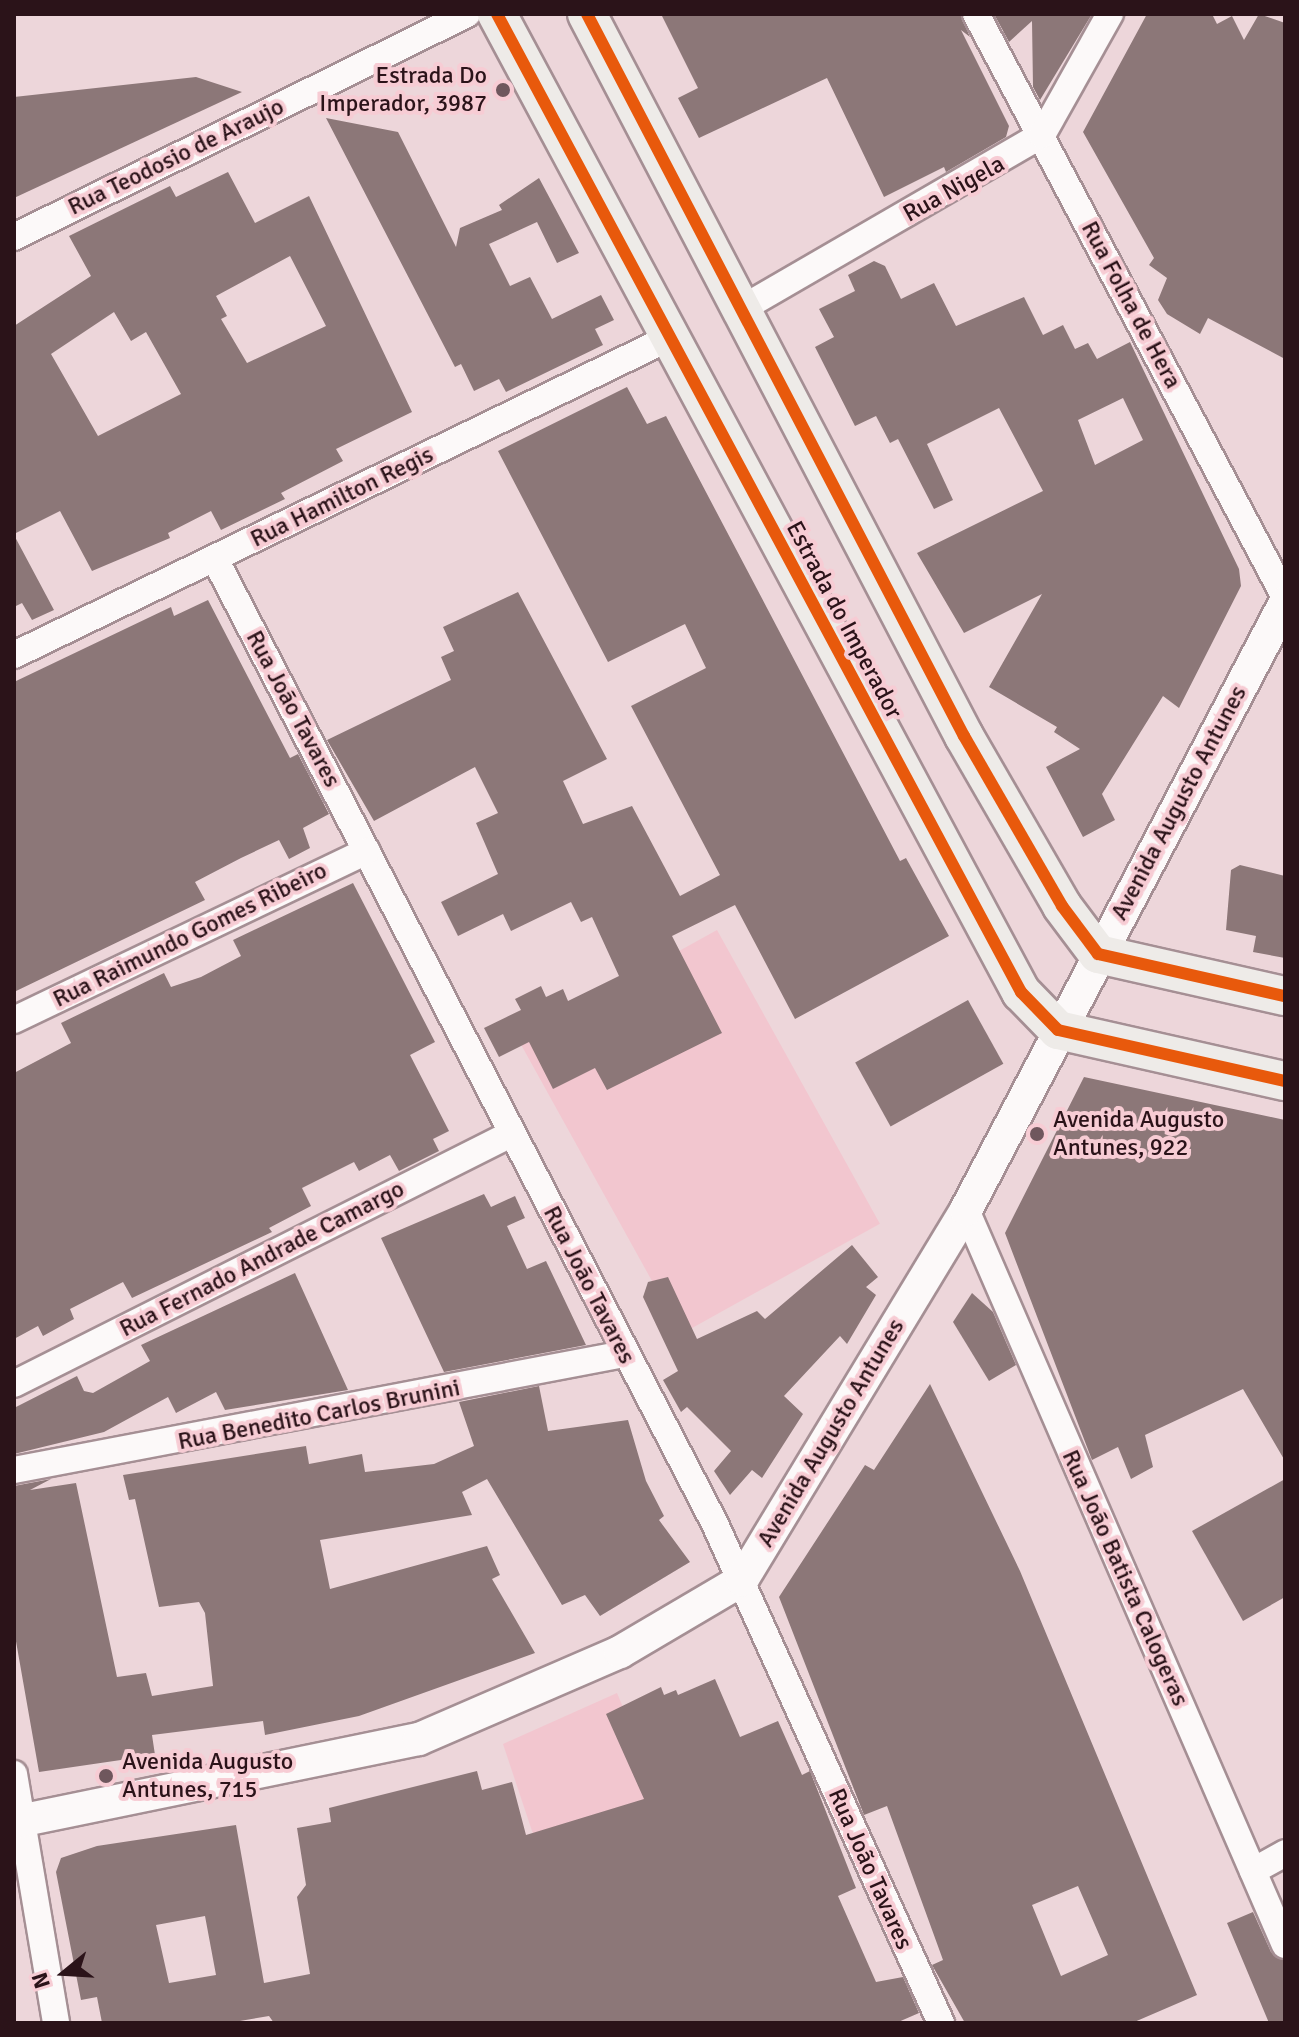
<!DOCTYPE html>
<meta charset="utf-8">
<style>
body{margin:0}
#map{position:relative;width:1299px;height:2037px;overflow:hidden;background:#edd6da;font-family:Signika,sans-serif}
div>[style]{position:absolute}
.built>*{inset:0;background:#f2c6cf;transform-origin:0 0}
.building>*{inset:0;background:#8c7778;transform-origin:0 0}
.roads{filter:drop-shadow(2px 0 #a58f94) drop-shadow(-2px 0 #a58f94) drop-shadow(0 2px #a58f94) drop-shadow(0 -2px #a58f94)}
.minor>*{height:26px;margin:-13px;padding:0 13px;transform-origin:13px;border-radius:13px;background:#fcf9f9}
.tertiary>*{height:32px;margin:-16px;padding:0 16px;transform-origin:16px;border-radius:16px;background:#fcf9f9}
.secondary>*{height:38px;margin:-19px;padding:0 19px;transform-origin:19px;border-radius:19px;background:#eeebe8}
.cycleway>*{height:12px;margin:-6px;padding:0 6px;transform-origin:6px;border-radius:6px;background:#e8590c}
.dots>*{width:22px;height:22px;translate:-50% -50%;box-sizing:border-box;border:4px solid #f7ccd4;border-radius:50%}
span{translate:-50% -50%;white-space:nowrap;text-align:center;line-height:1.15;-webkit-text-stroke:8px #f7ccd4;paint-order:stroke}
.poi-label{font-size:24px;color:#2b1319}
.right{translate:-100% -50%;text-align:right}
.left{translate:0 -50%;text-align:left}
.street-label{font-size:24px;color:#2b1319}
.frame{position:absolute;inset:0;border:16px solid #2b1319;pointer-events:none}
.north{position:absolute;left:24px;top:1933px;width:80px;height:80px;-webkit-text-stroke:6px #f7ccd4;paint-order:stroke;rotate:252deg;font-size:22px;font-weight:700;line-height:32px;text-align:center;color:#2b1319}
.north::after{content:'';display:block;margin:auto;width:28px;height:36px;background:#2b1319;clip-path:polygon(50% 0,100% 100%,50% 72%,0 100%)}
</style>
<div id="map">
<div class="built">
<i style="left:717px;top:930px;width:336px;height:227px;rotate:61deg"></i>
<i style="clip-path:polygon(617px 1693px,724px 1948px,576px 1963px,503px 1744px)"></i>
</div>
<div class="building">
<i style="clip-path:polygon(661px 14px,960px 14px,970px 37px,961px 30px,1009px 126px,1006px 137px,946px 172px,944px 167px,884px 197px,827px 78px,699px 138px,678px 98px,698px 88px)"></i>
<i style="clip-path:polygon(994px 14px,1092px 14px,1040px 100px,1033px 87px,1032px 21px,1009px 42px)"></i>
<i style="clip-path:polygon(1147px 14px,1212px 14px,1217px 24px,1232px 16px,1244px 40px,1259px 14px,1285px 23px,1285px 359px,1208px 318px,1200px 334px,1167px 314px,1158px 300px,1167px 278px,1149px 265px,1154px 258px,1083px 132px)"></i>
<i style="clip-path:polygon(196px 77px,242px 92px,14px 198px,14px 97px)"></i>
<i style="clip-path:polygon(326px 118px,398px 132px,456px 247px,460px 228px,502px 210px,499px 205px,539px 178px,579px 253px,557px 263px,537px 222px,489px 244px,510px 286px,530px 277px,552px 319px,601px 295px,614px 320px,595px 329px,603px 345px,506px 392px,499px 379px,474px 391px,461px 364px,455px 367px)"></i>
<i style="clip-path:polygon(evenodd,228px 172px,255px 223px,309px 196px,412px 412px,336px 449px,343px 461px,281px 493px,285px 499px,221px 530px,211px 511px,168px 533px,170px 538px,92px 571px,60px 511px,14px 534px,14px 326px,91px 276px,69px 236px,170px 186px,176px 197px,228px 172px,290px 256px,326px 326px,247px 363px,221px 319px,227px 316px,216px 296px,290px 256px,228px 172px,114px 312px,131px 341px,146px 332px,181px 394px,98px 436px,51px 354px,114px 312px)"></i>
<i style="clip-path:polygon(evenodd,874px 261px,885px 266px,901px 299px,934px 283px,956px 326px,1024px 297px,1043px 335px,1063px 325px,1075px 349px,1088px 343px,1097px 359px,1130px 342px,1239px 569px,1241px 586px,1179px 708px,1163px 696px,1102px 794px,1115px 820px,1083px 837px,1046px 767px,1080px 749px,1054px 732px,1057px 727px,989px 687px,1042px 594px,964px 633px,917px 553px,1043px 491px,999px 408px,927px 444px,953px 500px,934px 509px,898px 439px,890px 443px,876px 416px,855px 426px,815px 347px,834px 337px,819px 309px,855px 291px,848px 275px,874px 261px,1123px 398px,1143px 440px,1095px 465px,1078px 420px,1123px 398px)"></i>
<i style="clip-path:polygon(627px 387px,647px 424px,666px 416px,900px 861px,906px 858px,949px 936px,795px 1019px,735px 905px,672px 936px,722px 1033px,607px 1090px,595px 1068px,553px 1089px,529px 1042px,499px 1057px,484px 1028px,521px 1010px,515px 999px,541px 986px,546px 997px,563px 989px,568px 1001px,619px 976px,592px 917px,581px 922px,571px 902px,511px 931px,503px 914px,458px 936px,441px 902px,498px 874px,476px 823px,498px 813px,475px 767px,374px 821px,327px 740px,451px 680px,441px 657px,454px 651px,443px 627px,518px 592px,607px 759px,563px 781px,583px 824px,632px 806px,680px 896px,720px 875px,631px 706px,706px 668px,685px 624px,608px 662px,498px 451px)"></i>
<i style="clip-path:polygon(14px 535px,54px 610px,32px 620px,22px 603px,14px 607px)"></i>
<i style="clip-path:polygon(208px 600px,290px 758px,298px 754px,329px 814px,303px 828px,310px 848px,289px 859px,279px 840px,241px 858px,195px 882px,205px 900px,14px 992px,14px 682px,171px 607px,174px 616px)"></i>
<i style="clip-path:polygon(1240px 865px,1285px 876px,1285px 958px,1253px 952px,1256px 936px,1226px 930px,1231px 870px)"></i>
<i style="clip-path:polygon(353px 883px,435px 1042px,410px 1055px,449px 1131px,433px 1139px,439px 1151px,399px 1171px,390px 1155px,359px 1171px,354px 1162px,302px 1188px,311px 1206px,269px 1228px,272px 1232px,132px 1298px,123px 1282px,70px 1309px,74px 1319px,43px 1336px,38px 1326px,14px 1339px,14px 1073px,71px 1043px,61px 1023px,164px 973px,171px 987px,201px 977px,241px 956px,233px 940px)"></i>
<i style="left:968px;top:1000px;width:73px;height:129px;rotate:61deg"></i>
<i style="clip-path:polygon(1084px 1077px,1285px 1120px,1285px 1461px,1243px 1389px,1145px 1435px,1153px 1467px,1131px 1479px,1118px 1447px,1092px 1460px,1005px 1233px)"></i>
<i style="clip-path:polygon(484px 1194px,491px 1207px,515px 1196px,525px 1218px,507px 1226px,527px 1269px,546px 1261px,586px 1345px,444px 1372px,381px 1238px)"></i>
<i style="clip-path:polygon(852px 1245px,878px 1277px,866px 1287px,876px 1295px,847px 1344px,840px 1336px,784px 1396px,803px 1414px,762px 1478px,752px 1470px,730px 1495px,714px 1471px,731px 1451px,687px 1407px,681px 1412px,663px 1380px,678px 1371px,643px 1297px,648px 1282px,668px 1277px,697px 1339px,757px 1311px,765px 1319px)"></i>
<i style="clip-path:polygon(295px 1273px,348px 1390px,225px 1410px,216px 1392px,176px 1413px,168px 1397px,104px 1432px,14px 1454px,14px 1408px,77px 1376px,84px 1391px,93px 1393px,150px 1361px,141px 1345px)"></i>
<i style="clip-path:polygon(972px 1293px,993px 1312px,1016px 1365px,989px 1381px,953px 1322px)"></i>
<i style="clip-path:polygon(evenodd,930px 1384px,1020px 1571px,1197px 1995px,1132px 2023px,965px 2023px,932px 1965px,943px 1960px,887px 1806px,864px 1815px,779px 1597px,865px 1465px,874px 1470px,930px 1384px,1078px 1886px,1108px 1955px,1061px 1976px,1032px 1905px,1078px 1886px)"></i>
<i style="clip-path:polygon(539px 1386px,548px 1431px,628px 1420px,646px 1481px,664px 1516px,659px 1520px,690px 1562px,600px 1616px,585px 1595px,562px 1605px,487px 1479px,462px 1492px,472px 1515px,320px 1540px,330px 1589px,487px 1546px,500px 1575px,492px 1579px,535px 1653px,359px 1716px,265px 1735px,263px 1721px,152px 1735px,155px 1755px,39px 1772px,14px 1630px,14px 1486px,51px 1479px,30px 1490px,76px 1483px,117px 1677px,146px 1673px,152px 1696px,213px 1686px,205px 1613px,199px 1602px,159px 1607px,135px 1499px,129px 1500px,123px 1475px,306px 1446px,309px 1464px,362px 1454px,365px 1472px,434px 1464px,474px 1446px,459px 1402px)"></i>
<i style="clip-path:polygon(1285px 1479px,1285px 1597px,1243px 1621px,1192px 1531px)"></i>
<i style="clip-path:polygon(evenodd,715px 1679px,740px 1737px,778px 1721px,802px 1775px,810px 1771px,856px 1888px,838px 1896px,876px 1982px,903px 1977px,919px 2013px,896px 2023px,274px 2023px,269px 2016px,228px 2023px,102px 2023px,97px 1997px,81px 2000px,56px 1872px,61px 1858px,97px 1846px,236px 1825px,264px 1983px,310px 1974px,297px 1897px,306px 1885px,297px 1828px,331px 1822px,329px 1808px,477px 1771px,482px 1790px,512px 1782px,526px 1835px,644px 1799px,606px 1714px,661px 1687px,664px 1695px,676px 1690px,678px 1695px,715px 1679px,205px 1916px,216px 1975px,169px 1983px,156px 1925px,205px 1916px)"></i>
<i style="clip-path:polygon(1253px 1912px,1271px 1952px,1285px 1961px,1285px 2023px,1269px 2023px,1227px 1923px)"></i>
</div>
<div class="roads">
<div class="minor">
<i style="left:976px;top:14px;width:660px;rotate:62.08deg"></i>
<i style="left:14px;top:237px;width:505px;rotate:-26.21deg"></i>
<i style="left:743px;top:308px;width:345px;rotate:-30.1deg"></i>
<i style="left:1042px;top:135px;width:139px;rotate:-60.7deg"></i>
<i style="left:215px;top:559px;width:1087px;rotate:62.61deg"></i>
<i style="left:715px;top:1524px;width:548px;rotate:65.63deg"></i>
<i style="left:14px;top:655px;width:728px;rotate:-25.83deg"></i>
<i style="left:14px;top:1020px;width:391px;rotate:-25.6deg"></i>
<i style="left:966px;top:1210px;width:801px;rotate:66.54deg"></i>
<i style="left:14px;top:1384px;width:556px;rotate:-26.7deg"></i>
<i style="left:14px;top:1470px;width:621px;rotate:-10.77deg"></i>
<i style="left:14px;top:1774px;width:253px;rotate:80.4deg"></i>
<i style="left:1253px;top:1871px;width:37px;rotate:-29deg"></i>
</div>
<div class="tertiary">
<i style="left:14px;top:1822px;width:413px;rotate:-11.6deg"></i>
<i style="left:419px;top:1739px;width:219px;rotate:-23.4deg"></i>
<i style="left:620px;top:1652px;width:142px;rotate:-30.5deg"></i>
<i style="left:742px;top:1580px;width:433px;rotate:-58.8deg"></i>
<i style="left:966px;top:1210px;width:686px;rotate:-62.28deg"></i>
</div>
<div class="secondary">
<i style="left:497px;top:14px;width:1110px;rotate:61.82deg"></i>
<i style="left:1021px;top:992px;width:53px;rotate:45.8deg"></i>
<i style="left:1058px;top:1030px;width:233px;rotate:12.7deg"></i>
<i style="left:587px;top:14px;width:815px;rotate:62.43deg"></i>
<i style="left:964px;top:736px;width:196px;rotate:60deg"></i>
<i style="left:1062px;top:906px;width:60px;rotate:53.1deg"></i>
<i style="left:1098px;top:954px;width:192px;rotate:12.7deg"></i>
</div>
</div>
<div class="cycleway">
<i style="left:497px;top:14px;width:1110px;rotate:61.82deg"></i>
<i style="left:1021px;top:992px;width:53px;rotate:45.8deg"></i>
<i style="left:1058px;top:1030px;width:233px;rotate:12.7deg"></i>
<i style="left:587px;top:14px;width:815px;rotate:62.43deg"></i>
<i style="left:964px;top:736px;width:196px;rotate:60deg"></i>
<i style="left:1062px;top:906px;width:60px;rotate:53.1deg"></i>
<i style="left:1098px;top:954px;width:192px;rotate:12.7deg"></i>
</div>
<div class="dots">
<i style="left:503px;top:90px;background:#6f575d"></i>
<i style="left:1037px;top:1134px;background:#6f575d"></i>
<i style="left:106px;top:1776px;background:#6f575d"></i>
</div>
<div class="poi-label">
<span class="right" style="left:487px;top:90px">Estrada Do<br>Imperador, 3987</span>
<span class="left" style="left:1053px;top:1134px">Avenida Augusto<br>Antunes, 922</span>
<span class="left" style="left:122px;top:1776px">Avenida Augusto<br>Antunes, 715</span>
</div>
<div class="street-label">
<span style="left:176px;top:157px;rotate:-26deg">Rua Teodosio de Araujo</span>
<span style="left:954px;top:189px;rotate:-29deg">Rua Nigela</span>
<span style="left:1131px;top:305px;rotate:62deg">Rua Folha de Hera</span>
<span style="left:342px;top:497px;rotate:-26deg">Rua Hamilton Regis</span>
<span style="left:844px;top:620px;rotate:62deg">Estrada do Imperador</span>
<span style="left:293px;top:709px;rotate:62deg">Rua João Tavares</span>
<span style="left:1179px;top:803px;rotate:-62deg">Avenida Augusto Antunes</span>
<span style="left:190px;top:935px;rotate:-26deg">Rua Raimundo Gomes Ribeiro</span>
<span style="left:262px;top:1259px;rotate:-27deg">Rua Fernado Andrade Camargo</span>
<span style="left:589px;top:1285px;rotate:63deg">Rua João Tavares</span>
<span style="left:319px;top:1415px;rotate:-11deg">Rua Benedito Carlos Brunini</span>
<span style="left:831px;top:1433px;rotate:-59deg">Avenida Augusto Antunes</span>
<span style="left:1125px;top:1578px;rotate:66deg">Rua João Batista Calogeras</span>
<span style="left:870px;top:1869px;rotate:66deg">Rua João Tavares</span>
</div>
<div class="frame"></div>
<div class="north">N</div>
</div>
